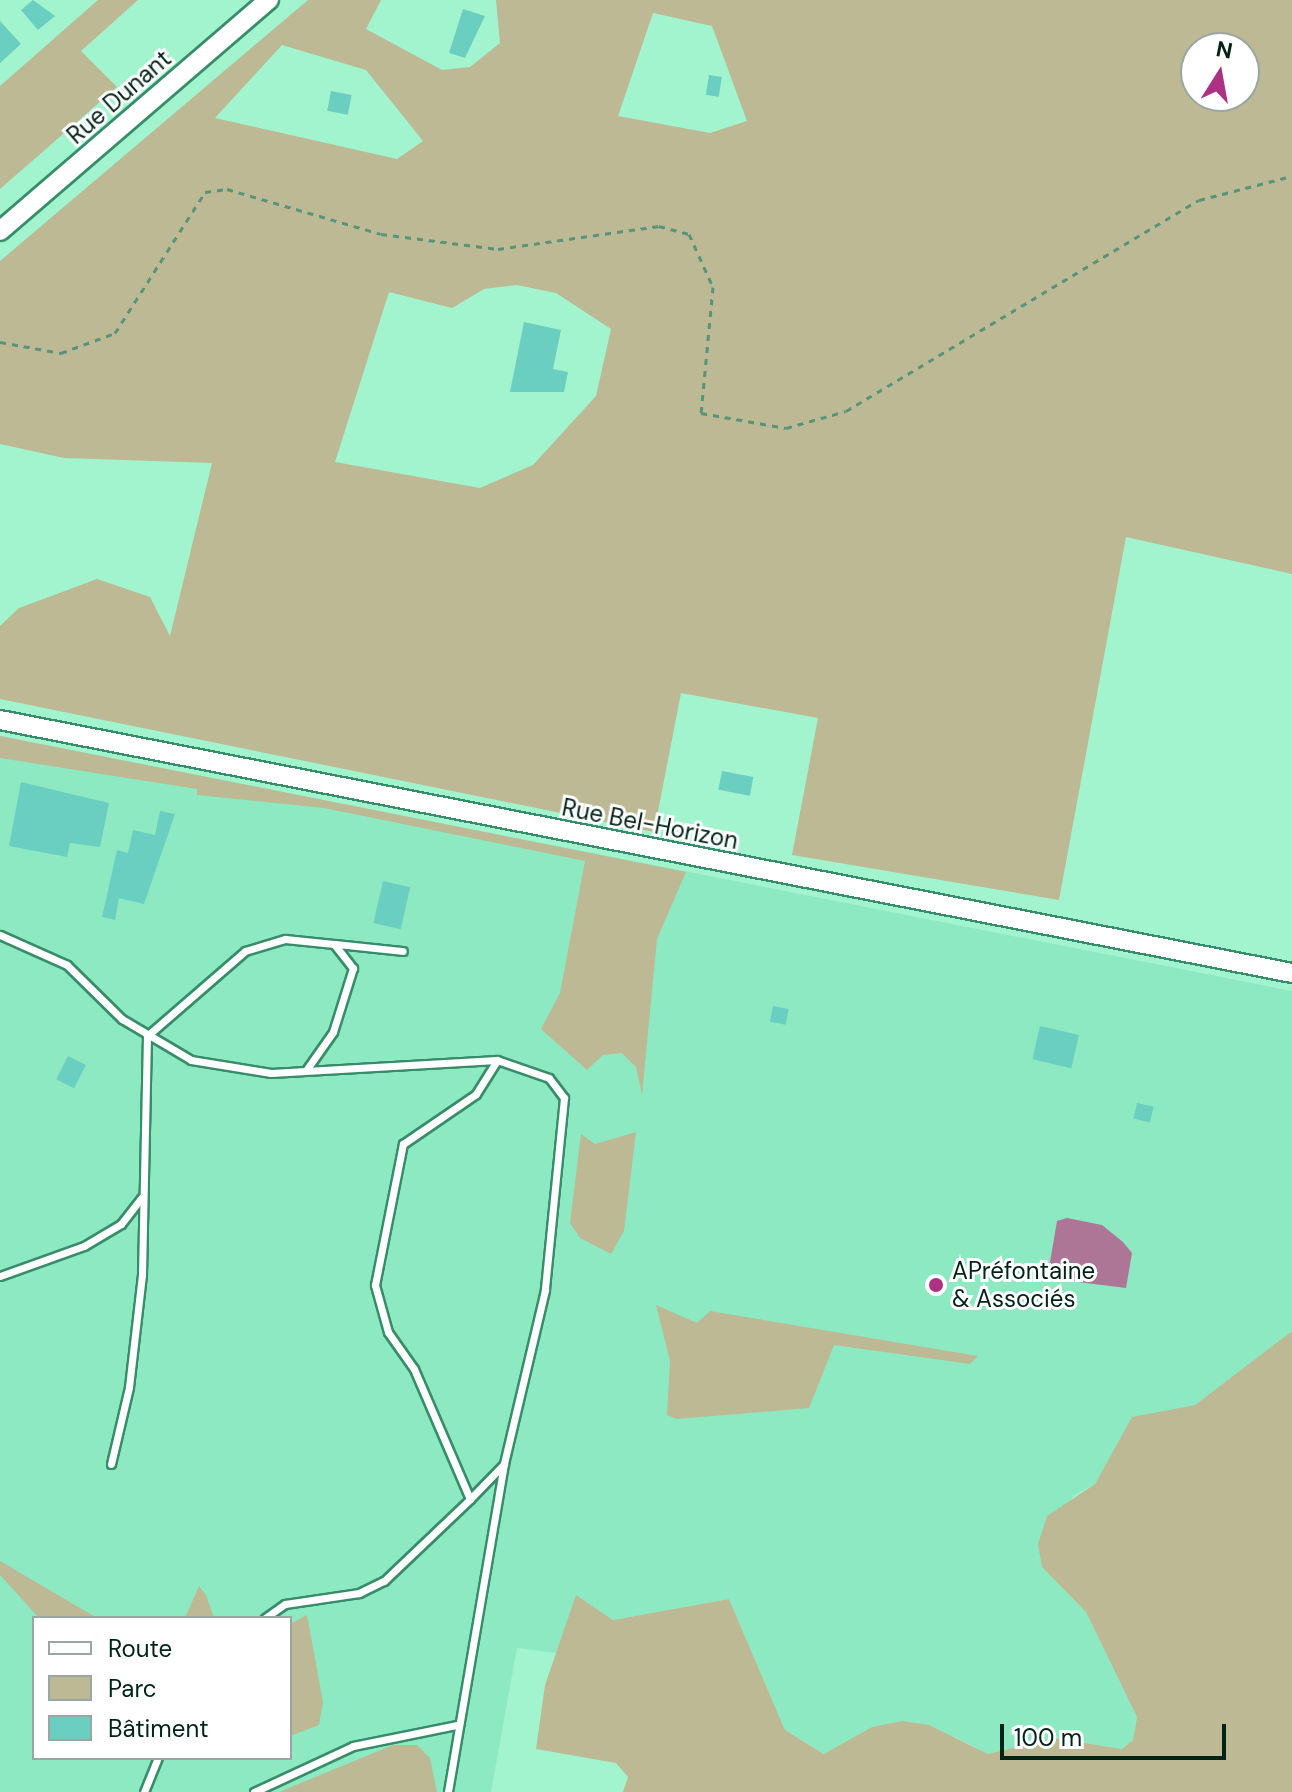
<!DOCTYPE html>
<meta charset="utf-8">
<style>
body{margin:0}
#map{position:relative;width:1292px;height:1792px;overflow:hidden;background:#a1f4ce;font-family:"DM Sans",sans-serif}
div>[style]{position:absolute}
.built>*{inset:0;background:#8de9c1}
.green>*{inset:0;background:#bcb994}
.water>*{inset:0;background:#ae7696}
.building>*{inset:0;background:#6acfc1;transform-origin:0 0}
.path>*{height:3px;margin-top:-1.5px;transform-origin:0;background:repeating-linear-gradient(90deg,#57947a 0 6px,transparent 0 12px)}
.roads{filter:drop-shadow(2px 0 #378c6a) drop-shadow(-2px 0 #378c6a) drop-shadow(0 2px #378c6a) drop-shadow(0 -2px #378c6a)}
.service>*{height:7px;margin:-3.5px;padding:0 3.5px;transform-origin:3.5px;border-radius:3.5px;background:#fff}
.tertiary>*{height:18px;margin:-9px;padding:0 9px;transform-origin:9px;border-radius:9px;background:#fff}
.dots>*{width:22px;height:22px;translate:-50% -50%;box-sizing:border-box;border:4px solid #fff;border-radius:50%}
span{translate:-50% -50%;white-space:nowrap;text-align:center;line-height:1.15;-webkit-text-stroke:6px #fff;paint-order:stroke}
.street-label{font-size:24px;color:#002316}
.poi-label{font-size:24px;color:#002316}
.left{translate:0 -50%;text-align:left}
.legend{position:absolute;left:32px;top:1616px;width:260px;height:144px;box-sizing:border-box;background:#fff;border:2px solid #99a7a2;margin:0;padding:10px 14px;list-style:none;font-size:24px;color:#002316}
.legend li{display:flex;align-items:center;gap:16px;height:40px}
.legend b{width:40px;border:2px solid #99a7a2}
.north{position:absolute;left:1180px;top:32px;width:80px;height:80px;box-sizing:border-box;background:#fff;border:2px solid #99a7a2;border-radius:50%;rotate:11deg;font-size:22px;font-weight:700;line-height:32px;text-align:center;color:#002316}
.north::after{content:'';display:block;margin:auto;width:28px;height:36px;background:#ac3183;clip-path:polygon(50% 0,100% 100%,50% 72%,0 100%)}
.scale{position:absolute;left:1000px;top:1724px;width:226px;height:36px;box-sizing:border-box;border:4px solid #002316;border-top:0;padding-left:10px;font-size:24px;line-height:28px;white-space:nowrap;color:#002316;-webkit-text-stroke:6px #fff;paint-order:stroke}
</style>
<div id="map">
<div class="built">
<i style="clip-path:polygon(evenodd,0 736px,1292px 991px,1292px 1331px,1195px 1405px,1132px 1418px,1095px 1484px,1073px 1496px,1042px 1567px,1086px 1612px,1137px 1717px,1133px 1740px,1122px 1749px,1054px 1738px,988px 1754px,955px 1737px,872px 1727px,825px 1754px,785px 1730px,729px 1599px,613px 1620px,577px 1596px,557px 1653px,517px 1648px,491px 1792px,0 1792px,0 736px,34px 1618px,290px 1618px,290px 1758px,34px 1758px,34px 1618px)"></i>
</div>
<div class="green">
<i style="clip-path:polygon(98px 0,138px 0,81px 51px,117px 87px,0 189px,0 86px)"></i>
<i style="clip-path:polygon(evenodd,308px 0,381px 0,366px 29px,442px 70px,470px 67px,500px 43px,496px 0,1292px 0,1292px 574px,1126px 537px,1059px 900px,792px 855px,818px 718px,681px 693px,654px 832px,0 699px,0 626px,19px 608px,97px 579px,150px 597px,170px 636px,212px 463px,64px 458px,0 444px,0 261px,308px 0,653px 13px,712px 26px,747px 121px,710px 133px,618px 116px,653px 13px,308px 0,282px 45px,366px 70px,423px 141px,397px 159px,215px 118px,282px 45px,308px 0,1196px 48px,1244px 48px,1244px 96px,1196px 96px,1196px 48px,308px 0,517px 285px,556px 293px,611px 329px,596px 396px,533px 465px,480px 488px,335px 462px,389px 292px,452px 308px,484px 289px,517px 285px)"></i>
<i style="clip-path:polygon(0 736px,686px 872px,657px 939px,642px 1095px,636px 1067px,622px 1053px,603px 1055px,587px 1070px,541px 1029px,560px 993px,585px 861px,324px 808px,197px 795px,197px 789px,0 758px)"></i>
<i style="clip-path:polygon(636px 1132px,624px 1231px,611px 1254px,580px 1238px,570px 1223px,581px 1134px,595px 1144px)"></i>
<i style="clip-path:polygon(656px 1305px,697px 1323px,710px 1311px,978px 1356px,970px 1364px,834px 1345px,809px 1408px,677px 1419px,667px 1415px,670px 1361px)"></i>
<i style="clip-path:polygon(1292px 1331px,1292px 1792px,623px 1792px,628px 1777px,616px 1763px,536px 1749px,545px 1685px,576px 1595px,613px 1620px,729px 1599px,785px 1730px,824px 1754px,872px 1727px,902px 1721px,929px 1725px,988px 1754px,1054px 1738px,1122px 1749px,1133px 1740px,1137px 1717px,1086px 1612px,1042px 1567px,1038px 1544px,1047px 1516px,1095px 1484px,1132px 1417px,1195px 1405px)"></i>
<i style="clip-path:polygon(0 1561px,97px 1618px,39px 1618px,0 1575px)"></i>
<i style="clip-path:polygon(199px 1586px,206px 1595px,214px 1618px,185px 1618px)"></i>
<i style="clip-path:polygon(307px 1615px,323px 1702px,319px 1725px,290px 1736px,290px 1624px)"></i>
<i style="clip-path:polygon(393px 1745px,417px 1745px,430px 1758px,437px 1792px,279px 1792px)"></i>
</div>
<div class="water">
<i style="clip-path:polygon(1067px 1218px,1102px 1225px,1123px 1242px,1132px 1253px,1126px 1288px,1054px 1279px,1049px 1268px,1057px 1221px)"></i>
</div>
<div class="building">
<i style="clip-path:polygon(33px 0,55px 16px,38px 30px,21px 10px)"></i>
<i style="clip-path:polygon(463px 9px,485px 16px,465px 58px,449px 53px)"></i>
<i style="clip-path:polygon(0 21px,21px 44px,0 63px)"></i>
<i style="left:709px;top:75px;width:13px;height:20px;rotate:9deg"></i>
<i style="left:331px;top:91px;width:21px;height:20px;rotate:11deg"></i>
<i style="clip-path:polygon(524px 322px,561px 330px,553px 369px,568px 372px,564px 392px,510px 392px)"></i>
<i style="left:722px;top:771px;width:32px;height:19px;rotate:11deg"></i>
<i style="clip-path:polygon(21px 782px,109px 803px,100px 847px,70px 843px,67px 857px,9px 846px)"></i>
<i style="clip-path:polygon(160px 811px,175px 814px,144px 904px,119px 898px,115px 920px,102px 917px,117px 850px,128px 853px,133px 830px,155px 835px)"></i>
<i style="left:383px;top:881px;width:28px;height:43px;rotate:13deg"></i>
<i style="left:773px;top:1006px;width:16px;height:16px;rotate:11deg"></i>
<i style="left:1040px;top:1026px;width:40px;height:34px;rotate:13deg"></i>
<i style="left:68px;top:1056px;width:20px;height:26px;rotate:27deg"></i>
<i style="left:1137px;top:1103px;width:17px;height:16px;rotate:13deg"></i>
</div>
<div class="path">
<i style="left:0;top:342px;width:62px;rotate:10.2deg"></i>
<i style="left:61px;top:353px;width:58px;rotate:-20.3deg"></i>
<i style="left:115px;top:333px;width:167px;rotate:-57.4deg"></i>
<i style="left:205px;top:192px;width:22px;rotate:-8deg"></i>
<i style="left:227px;top:189px;width:160px;rotate:16.3deg"></i>
<i style="left:381px;top:234px;width:118px;rotate:7.3deg"></i>
<i style="left:498px;top:249px;width:163px;rotate:-8.1deg"></i>
<i style="left:659px;top:226px;width:31px;rotate:15deg"></i>
<i style="left:689px;top:234px;width:58px;rotate:65.6deg"></i>
<i style="left:713px;top:287px;width:127px;rotate:95.4deg"></i>
<i style="left:701px;top:413px;width:86px;rotate:10deg"></i>
<i style="left:786px;top:428px;width:62px;rotate:-15.8deg"></i>
<i style="left:846px;top:411px;width:411px;rotate:-30.9deg"></i>
<i style="left:1199px;top:200px;width:96px;rotate:-14.5deg"></i>
</div>
<div class="roads">
<div class="service">
<i style="left:0;top:935px;width:73px;rotate:24.1deg"></i>
<i style="left:67px;top:965px;width:77px;rotate:44.5deg"></i>
<i style="left:122px;top:1019px;width:80px;rotate:30.7deg"></i>
<i style="left:191px;top:1060px;width:81px;rotate:9.2deg"></i>
<i style="left:271px;top:1073px;width:226px;rotate:-3.3deg"></i>
<i style="left:497px;top:1060px;width:55px;rotate:19.1deg"></i>
<i style="left:549px;top:1078px;width:25px;rotate:53deg"></i>
<i style="left:564px;top:1098px;width:193px;rotate:95.7deg"></i>
<i style="left:545px;top:1290px;width:179px;rotate:103.3deg"></i>
<i style="left:504px;top:1464px;width:333px;rotate:99.7deg"></i>
<i style="left:336px;top:944px;width:67px;rotate:6deg"></i>
<i style="left:0;top:1276px;width:89px;rotate:-19.7deg"></i>
<i style="left:84px;top:1246px;width:43px;rotate:-30.7deg"></i>
<i style="left:121px;top:1224px;width:34px;rotate:-52deg"></i>
<i style="left:111px;top:1464px;width:79px;rotate:-76.8deg"></i>
<i style="left:129px;top:1387px;width:114px;rotate:-83.4deg"></i>
<i style="left:142px;top:1274px;width:238px;rotate:-88.8deg"></i>
<i style="left:147px;top:1036px;width:130px;rotate:-40.9deg"></i>
<i style="left:245px;top:951px;width:42px;rotate:-16.7deg"></i>
<i style="left:285px;top:939px;width:49px;rotate:5.8deg"></i>
<i style="left:334px;top:944px;width:31px;rotate:52deg"></i>
<i style="left:353px;top:968px;width:67px;rotate:107.4deg"></i>
<i style="left:333px;top:1032px;width:45px;rotate:125.1deg"></i>
<i style="left:470px;top:1499px;width:49px;rotate:-45.8deg"></i>
<i style="left:265px;top:1618px;width:24px;rotate:-35deg"></i>
<i style="left:285px;top:1604px;width:75px;rotate:-8.5deg"></i>
<i style="left:359px;top:1593px;width:28px;rotate:-26deg"></i>
<i style="left:384px;top:1581px;width:119px;rotate:-43.6deg"></i>
<i style="left:470px;top:1499px;width:142px;rotate:-113.3deg"></i>
<i style="left:414px;top:1369px;width:45px;rotate:-125.1deg"></i>
<i style="left:388px;top:1332px;width:49px;rotate:-105.5deg"></i>
<i style="left:375px;top:1285px;width:144px;rotate:-78.8deg"></i>
<i style="left:403px;top:1144px;width:88px;rotate:-34.4deg"></i>
<i style="left:476px;top:1094px;width:40px;rotate:-58deg"></i>
<i style="left:144px;top:1792px;width:37px;rotate:-68deg"></i>
<i style="left:254px;top:1792px;width:109px;rotate:-24.9deg"></i>
<i style="left:353px;top:1746px;width:105px;rotate:-11.5deg"></i>
</div>
<div class="tertiary">
<i style="left:0;top:231px;width:355px;rotate:-40.7deg"></i>
<i style="left:0;top:720px;width:1317px;rotate:11.08deg"></i>
</div>
</div>
<div class="dots">
<i style="left:936px;top:1285px;background:#ac3183"></i>
</div>
<div class="street-label">
<span style="left:119px;top:97px;rotate:-41deg">Rue Dunant</span>
<span style="left:650px;top:824px;rotate:11deg">Rue Bel-Horizon</span>
</div>
<div class="poi-label">
<span class="left" style="left:952px;top:1285px">APréfontaine<br>&amp; Associés</span>
</div>
<ul class="legend">
<li><b style="height:10px;background:#fff"></b>Route</li>
<li><b style="height:22px;background:#bcb994"></b>Parc</li>
<li><b style="height:22px;background:#6acfc1"></b>Bâtiment</li>
</ul>
<div class="north">N</div>
<div class="scale">100 m</div>
</div>
